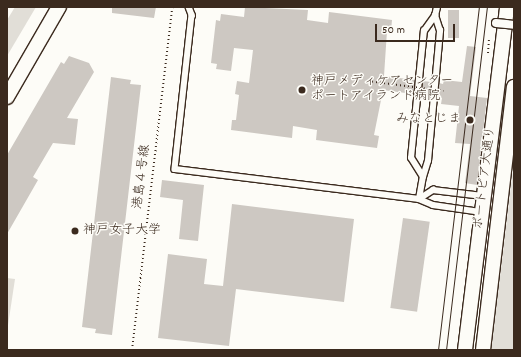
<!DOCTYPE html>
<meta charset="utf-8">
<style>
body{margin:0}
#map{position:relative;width:521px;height:357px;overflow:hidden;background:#fdfcf7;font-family:Dekko,"Klee One",sans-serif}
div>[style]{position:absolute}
.green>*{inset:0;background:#e1ded7}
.building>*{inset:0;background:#cdc8c2;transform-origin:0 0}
.path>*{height:2px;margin-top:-1px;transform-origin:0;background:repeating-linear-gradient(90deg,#3b2a1e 0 1px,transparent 0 4px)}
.roads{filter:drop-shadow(1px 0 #3b2a1e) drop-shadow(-1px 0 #3b2a1e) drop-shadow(0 1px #3b2a1e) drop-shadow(0 -1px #3b2a1e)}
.service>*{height:5.5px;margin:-2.75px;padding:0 2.75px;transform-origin:2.75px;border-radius:2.75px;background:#fdfcf7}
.tertiary>*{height:14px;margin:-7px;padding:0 7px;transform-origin:7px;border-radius:7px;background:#fdfcf7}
.tram>*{height:1px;margin:-0.5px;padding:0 0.5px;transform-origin:0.5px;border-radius:0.5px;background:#3b2a1e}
.path-bridge>*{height:2px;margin-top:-1px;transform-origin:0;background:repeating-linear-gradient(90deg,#3b2a1e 0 1px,transparent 0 4px)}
.bridges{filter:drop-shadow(1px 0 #3b2a1e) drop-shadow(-1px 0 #3b2a1e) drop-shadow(0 1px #3b2a1e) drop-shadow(0 -1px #3b2a1e)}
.pedestrian-bridge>*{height:8px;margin:-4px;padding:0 4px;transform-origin:4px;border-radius:4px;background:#fdfcf7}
.dots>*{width:11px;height:11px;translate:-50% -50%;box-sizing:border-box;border:2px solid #fdfcf7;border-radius:50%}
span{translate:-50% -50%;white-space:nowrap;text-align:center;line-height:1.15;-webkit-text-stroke:3px #fdfcf7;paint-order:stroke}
.poi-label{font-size:13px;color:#3b2a1e}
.left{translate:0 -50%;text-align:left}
.right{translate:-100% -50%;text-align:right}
.street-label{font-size:13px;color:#3b2a1e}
.frame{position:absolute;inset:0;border:8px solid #3b2a1e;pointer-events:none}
.scale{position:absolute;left:375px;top:24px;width:80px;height:18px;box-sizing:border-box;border:2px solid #3b2a1e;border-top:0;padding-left:5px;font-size:12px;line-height:14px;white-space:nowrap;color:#3b2a1e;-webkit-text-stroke:3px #fdfcf7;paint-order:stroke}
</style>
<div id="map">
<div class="green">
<i style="clip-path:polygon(15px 7px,36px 7px,7px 56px,7px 20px)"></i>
<i style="clip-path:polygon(514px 161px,514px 350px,491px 350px)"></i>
<i style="clip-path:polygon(7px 278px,15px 279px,7px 332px)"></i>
</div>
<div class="building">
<i style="clip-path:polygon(112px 7px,156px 7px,154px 18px,112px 13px)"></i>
<i style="clip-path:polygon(245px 7px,308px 10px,307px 20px,328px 23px,329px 12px,392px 20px,391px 31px,387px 31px,384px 76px,415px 80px,413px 94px,383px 90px,374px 135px,379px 136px,377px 148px,316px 140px,317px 130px,293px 126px,292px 138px,231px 130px,232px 120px,236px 120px,239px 95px,235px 94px,237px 81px,249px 83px,253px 50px,234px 48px,231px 71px,216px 69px,217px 64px,211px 63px,216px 20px,220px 21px,221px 14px,244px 17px)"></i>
<i style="left:448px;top:10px;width:11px;height:28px"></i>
<i style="clip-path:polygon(467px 46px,476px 47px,470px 96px,487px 98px,477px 185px,465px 183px,470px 144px,455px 143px,459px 106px,441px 104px,442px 98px,438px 97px,439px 83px,443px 84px,444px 80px,462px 82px)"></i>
<i style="clip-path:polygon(69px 56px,89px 63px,94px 72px,67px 118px,78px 119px,75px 145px,53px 143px,33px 177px,38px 180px,7px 234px,7px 155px,61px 62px,64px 64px)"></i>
<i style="clip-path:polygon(111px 77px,131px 80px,130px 84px,141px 85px,112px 335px,95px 333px,96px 329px,82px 327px)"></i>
<i style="left:423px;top:81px;width:8px;height:14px;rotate:7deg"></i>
<i style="clip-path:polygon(162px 180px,204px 185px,198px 241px,179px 239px,183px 200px,160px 197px)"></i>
<i style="clip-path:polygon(232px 204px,354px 219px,344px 302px,236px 289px,229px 346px,158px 338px,168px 254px,207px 259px,204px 284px,223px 286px)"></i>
<i style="left:403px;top:218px;width:27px;height:91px;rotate:8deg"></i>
</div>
<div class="path">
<i style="left:488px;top:53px;width:15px;rotate:-86deg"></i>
<i style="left:132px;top:350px;width:345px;rotate:-83.3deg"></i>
</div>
<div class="roads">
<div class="service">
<i style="left:189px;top:7px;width:9px;rotate:69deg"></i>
<i style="left:192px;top:15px;width:155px;rotate:96.3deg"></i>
<i style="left:175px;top:169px;width:246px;rotate:7deg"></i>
<i style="left:419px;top:199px;width:15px;rotate:23deg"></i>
<i style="left:433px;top:205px;width:49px;rotate:8.3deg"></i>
<i style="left:423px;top:177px;width:17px;rotate:-73deg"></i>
<i style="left:428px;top:161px;width:131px;rotate:-84.7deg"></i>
<i style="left:440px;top:31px;width:16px;rotate:-108deg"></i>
<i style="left:435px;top:16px;width:9px;rotate:-77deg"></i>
<i style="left:419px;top:199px;width:22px;rotate:-80deg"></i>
<i style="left:423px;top:177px;width:22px;rotate:-122deg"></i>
<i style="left:411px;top:158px;width:128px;rotate:-84.2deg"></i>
<i style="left:424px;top:31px;width:19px;rotate:-54deg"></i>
<i style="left:419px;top:199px;width:17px;rotate:-33deg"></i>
<i style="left:433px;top:190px;width:50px;rotate:6.8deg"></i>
</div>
<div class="tertiary">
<i style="left:7px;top:97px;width:104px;rotate:-60deg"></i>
<i style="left:465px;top:350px;width:346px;rotate:-83deg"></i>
<i style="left:483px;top:350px;width:265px;rotate:-83.3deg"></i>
</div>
</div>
<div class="tram">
<i style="left:438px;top:350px;width:345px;rotate:-83.2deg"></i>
<i style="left:446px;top:350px;width:345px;rotate:-83.2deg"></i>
</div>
<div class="path-bridge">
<i style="left:368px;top:81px;width:76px;rotate:7.6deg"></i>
</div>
<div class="bridges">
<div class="pedestrian-bridge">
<i style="left:496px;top:23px;width:18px;rotate:6deg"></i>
</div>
</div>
<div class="dots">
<i style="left:302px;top:90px;background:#3b2a1e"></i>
<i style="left:470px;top:120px;background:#3b2a1e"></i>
<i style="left:75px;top:231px;background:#3b2a1e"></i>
</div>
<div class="poi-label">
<span class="left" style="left:311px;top:90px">神戸メディケアセンター<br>ポートアイランド病院</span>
<span class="right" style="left:461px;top:120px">みなとじま</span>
<span class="left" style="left:83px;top:231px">神戸女子大学</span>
</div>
<div class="street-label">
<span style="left:143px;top:177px;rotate:-83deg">港島４号線</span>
<span style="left:486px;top:178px;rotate:-83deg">ポートピア大通り</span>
</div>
<div class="frame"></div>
<div class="scale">50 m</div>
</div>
